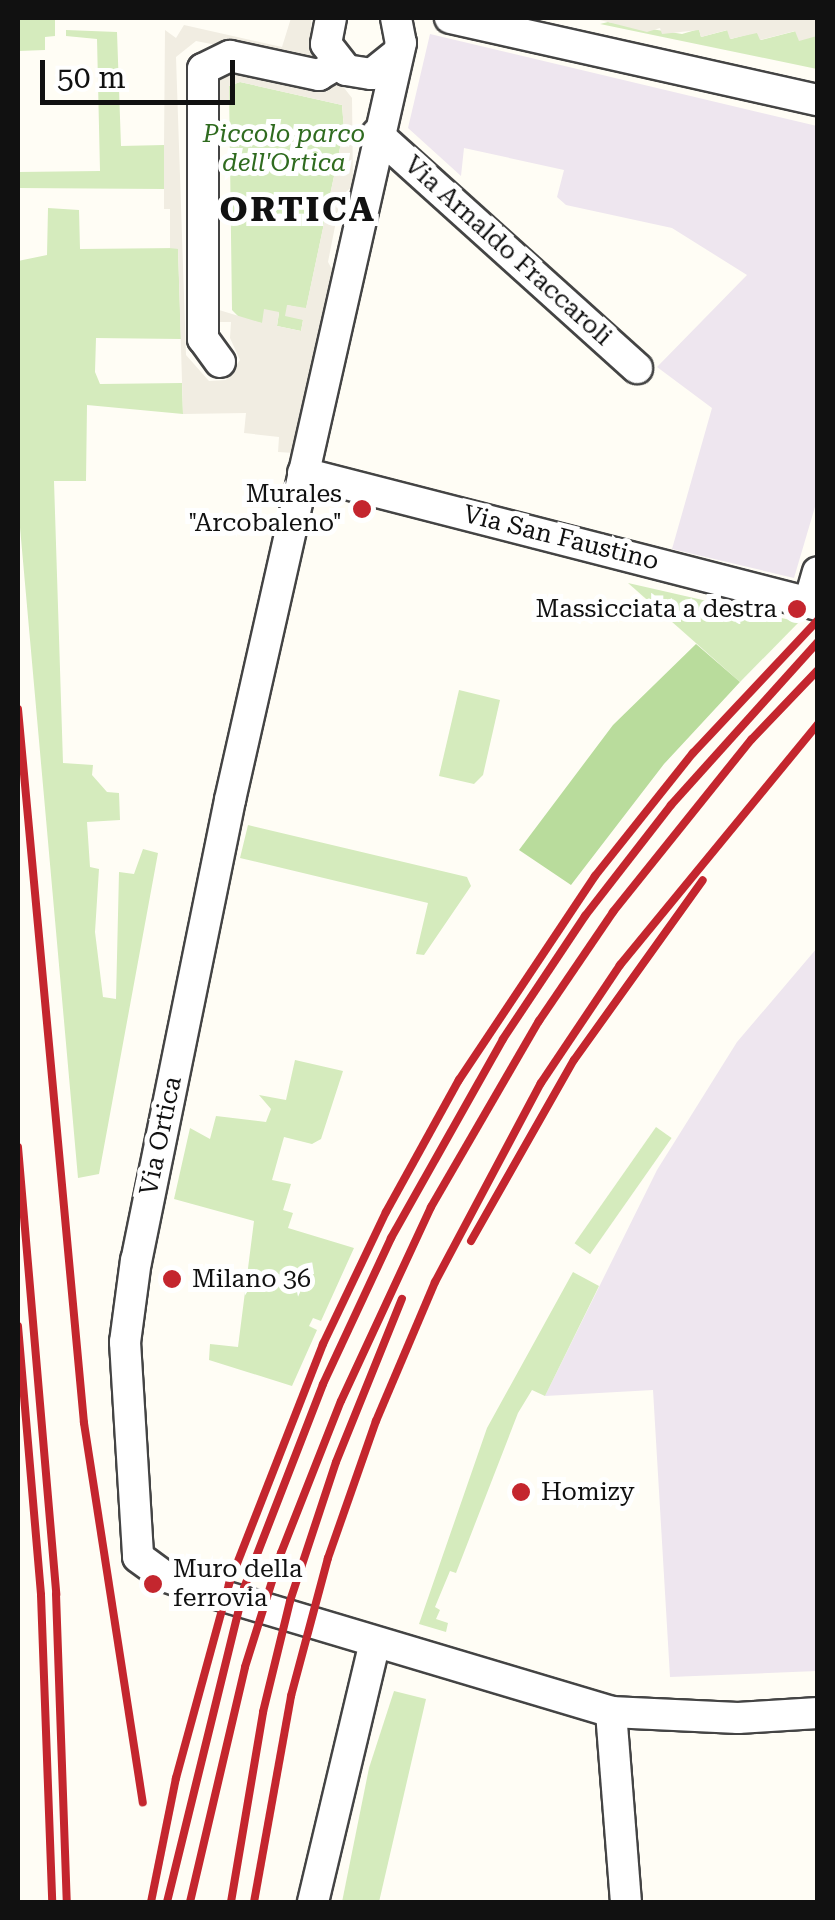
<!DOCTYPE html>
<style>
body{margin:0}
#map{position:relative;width:835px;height:1920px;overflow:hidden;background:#fffdf5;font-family:"Roboto Serif",serif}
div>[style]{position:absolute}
.industrial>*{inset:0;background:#eee6ef}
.green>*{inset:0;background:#d5ebbd;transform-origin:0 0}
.forest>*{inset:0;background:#b9dc9c}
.plaza>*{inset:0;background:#f1ede2}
.roads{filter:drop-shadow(2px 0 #444) drop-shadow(-2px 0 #444) drop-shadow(0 2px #444) drop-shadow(0 -2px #444)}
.street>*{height:30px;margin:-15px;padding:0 15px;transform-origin:15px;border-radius:15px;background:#fff}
.rail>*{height:8px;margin:-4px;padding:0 4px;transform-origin:4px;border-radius:4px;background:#c4262e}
.dots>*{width:28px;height:28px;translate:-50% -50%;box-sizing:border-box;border:5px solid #fff;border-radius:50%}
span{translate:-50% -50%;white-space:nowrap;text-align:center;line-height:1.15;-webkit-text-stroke:10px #fff;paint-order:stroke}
.park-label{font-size:25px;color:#2f6b1f;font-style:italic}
.street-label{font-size:25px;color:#111}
.poi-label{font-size:25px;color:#111}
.right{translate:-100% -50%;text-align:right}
.left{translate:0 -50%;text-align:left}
.district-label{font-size:35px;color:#111;font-weight:700;letter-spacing:2.5px}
.frame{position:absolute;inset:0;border:20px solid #111;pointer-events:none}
.scale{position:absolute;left:40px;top:60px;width:195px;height:45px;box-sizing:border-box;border:5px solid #111;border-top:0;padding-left:12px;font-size:30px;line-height:35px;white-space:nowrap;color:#111;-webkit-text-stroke:8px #fff;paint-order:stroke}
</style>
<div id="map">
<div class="industrial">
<i style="clip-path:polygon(430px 34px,817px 126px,817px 500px,794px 578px,672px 549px,712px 408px,657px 367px,747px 275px,672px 228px,566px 205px,557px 197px,564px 170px,464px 148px,461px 176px,408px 128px)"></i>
<i style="clip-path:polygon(817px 948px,817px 1671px,670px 1677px,653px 1390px,545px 1396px,657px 1170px,737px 1042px)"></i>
</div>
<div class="green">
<i style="clip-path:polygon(18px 18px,55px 18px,55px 36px,45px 37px,45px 50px,18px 51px)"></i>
<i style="clip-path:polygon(608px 22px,682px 34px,699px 29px,701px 37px,728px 30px,731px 39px,757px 32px,761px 40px,796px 31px,817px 36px,817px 69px,600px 24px)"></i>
<i style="clip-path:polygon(66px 30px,117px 32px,121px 146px,164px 145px,164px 189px,18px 188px,18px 172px,100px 171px,97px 39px,66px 36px)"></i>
<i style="clip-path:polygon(240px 82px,342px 105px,344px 129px,306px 309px,287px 305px,303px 320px,301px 331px,277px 326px,279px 313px,262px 323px,242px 320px,232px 310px,229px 86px)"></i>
<i style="clip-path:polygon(48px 208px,79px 210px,80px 249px,178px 248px,181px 339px,96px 338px,95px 372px,100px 384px,182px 383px,183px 414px,87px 405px,86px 481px,54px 481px,63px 763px,93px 765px,92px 775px,107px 792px,119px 793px,120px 820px,87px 822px,90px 867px,99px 869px,95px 932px,103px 997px,116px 999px,119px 872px,134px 874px,143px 849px,158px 853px,99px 1174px,78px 1178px,18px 505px,18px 261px,47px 255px)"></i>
<i style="clip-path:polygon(628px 583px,799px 622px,740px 682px)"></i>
<i style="clip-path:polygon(459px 690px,500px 700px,483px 775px,474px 784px,439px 776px)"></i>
<i style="clip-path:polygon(248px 825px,467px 877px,471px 886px,424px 955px,416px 954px,428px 903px,240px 858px)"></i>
<i style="clip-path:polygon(295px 1060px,343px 1071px,321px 1139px,312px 1144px,284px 1137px,272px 1180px,291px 1184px,283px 1210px,293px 1213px,288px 1228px,354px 1248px,321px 1321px,313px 1318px,309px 1326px,317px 1330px,292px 1386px,209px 1360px,210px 1344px,238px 1347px,254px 1221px,174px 1199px,190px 1128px,210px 1139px,216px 1116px,266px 1122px,271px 1109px,259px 1095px,286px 1100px)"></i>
<i style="left:656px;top:1127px;width:19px;height:142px;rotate:35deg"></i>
<i style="clip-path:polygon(573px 1272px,599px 1286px,545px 1396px,532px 1390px,518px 1413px,456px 1573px,450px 1571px,435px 1607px,440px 1610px,436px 1619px,448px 1623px,446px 1632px,419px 1624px,487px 1428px)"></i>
<i style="clip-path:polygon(394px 1691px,426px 1699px,379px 1902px,342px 1902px,369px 1768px)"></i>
</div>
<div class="forest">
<i style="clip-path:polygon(696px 644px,740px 682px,664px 764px,571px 885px,519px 850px,613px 725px)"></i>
</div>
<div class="plaza">
<i style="clip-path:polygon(291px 18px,311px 19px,313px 64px,196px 41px,176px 57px,186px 355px,209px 381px,226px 380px,240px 360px,230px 338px,231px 322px,219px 322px,219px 310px,262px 323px,264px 309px,279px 312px,277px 326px,301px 331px,303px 320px,285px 316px,287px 305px,306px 308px,344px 129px,342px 105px,240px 82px,229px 86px,229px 103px,209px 103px,209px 83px,230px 63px,341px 84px,352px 98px,353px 186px,341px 196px,328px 262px,334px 273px,294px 453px,278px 452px,279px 437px,244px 433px,246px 413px,183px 414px,178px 249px,170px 248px,170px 209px,164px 209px,164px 145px,165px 30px,176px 38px,184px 25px,282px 47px)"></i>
<i style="clip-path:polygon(592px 18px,817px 18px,817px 36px,799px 41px,795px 31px,760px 40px,757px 33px,730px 39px,727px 30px,701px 37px,699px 30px,662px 34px,660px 28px,647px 32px)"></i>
</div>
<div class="roads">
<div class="street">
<i style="left:331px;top:18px;width:26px;rotate:101deg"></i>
<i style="left:326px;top:44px;width:33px;rotate:52deg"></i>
<i style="left:346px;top:70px;width:26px;rotate:9deg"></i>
<i style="left:372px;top:74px;width:32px;rotate:-39deg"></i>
<i style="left:396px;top:18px;width:25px;rotate:79deg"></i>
<i style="left:401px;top:43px;width:776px;rotate:102.73deg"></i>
<i style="left:230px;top:800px;width:470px;rotate:101.5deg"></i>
<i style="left:136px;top:1260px;width:83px;rotate:97.6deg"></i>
<i style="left:125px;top:1342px;width:215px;rotate:86.5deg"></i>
<i style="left:138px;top:1557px;width:32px;rotate:36deg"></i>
<i style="left:164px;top:1576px;width:52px;rotate:19.1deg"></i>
<i style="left:213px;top:1593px;width:415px;rotate:16.6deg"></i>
<i style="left:611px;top:1712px;width:127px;rotate:2.7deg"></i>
<i style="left:738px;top:1718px;width:80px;rotate:-3.6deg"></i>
<i style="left:450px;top:18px;width:377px;rotate:12.6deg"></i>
<i style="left:377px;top:134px;width:350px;rotate:42deg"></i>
<i style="left:220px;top:362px;width:29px;rotate:-126deg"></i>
<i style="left:203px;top:339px;width:270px;rotate:-90deg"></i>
<i style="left:203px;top:69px;width:30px;rotate:-26deg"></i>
<i style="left:230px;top:56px;width:91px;rotate:12.1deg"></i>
<i style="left:319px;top:75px;width:21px;rotate:-31deg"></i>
<i style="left:303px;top:473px;width:532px;rotate:14.38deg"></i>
<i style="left:809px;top:603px;width:32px;rotate:-74deg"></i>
<i style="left:611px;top:1712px;width:191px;rotate:85.5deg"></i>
<i style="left:313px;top:1902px;width:267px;rotate:-76.6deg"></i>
</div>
</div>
<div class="rail">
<i style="left:18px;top:709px;width:717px;rotate:84.72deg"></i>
<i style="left:84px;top:1423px;width:384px;rotate:81.2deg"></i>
<i style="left:18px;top:1147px;width:449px;rotate:85.1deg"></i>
<i style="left:56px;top:1594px;width:308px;rotate:88deg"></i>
<i style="left:471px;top:1241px;width:208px;rotate:-60.4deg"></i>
<i style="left:574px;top:1060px;width:221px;rotate:-54.4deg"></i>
<i style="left:18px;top:1326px;width:270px;rotate:85.1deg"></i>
<i style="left:41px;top:1595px;width:307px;rotate:87.9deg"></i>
<i style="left:151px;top:1902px;width:126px;rotate:-78.6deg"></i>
<i style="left:176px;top:1778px;width:201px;rotate:-74.7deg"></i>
<i style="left:229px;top:1584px;width:258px;rotate:-68.6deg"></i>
<i style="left:323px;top:1344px;width:146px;rotate:-64.5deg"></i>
<i style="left:386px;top:1212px;width:151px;rotate:-61.1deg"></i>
<i style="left:459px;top:1080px;width:245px;rotate:-56.3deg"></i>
<i style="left:595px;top:876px;width:157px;rotate:-51.5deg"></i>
<i style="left:693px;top:753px;width:183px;rotate:-46.8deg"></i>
<i style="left:167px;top:1902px;width:323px;rotate:-76.2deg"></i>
<i style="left:244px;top:1588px;width:219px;rotate:-68.8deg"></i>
<i style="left:323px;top:1384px;width:161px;rotate:-65deg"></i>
<i style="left:391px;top:1238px;width:228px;rotate:-60.6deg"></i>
<i style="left:503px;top:1039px;width:148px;rotate:-56.3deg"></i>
<i style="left:585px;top:916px;width:140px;rotate:-52.2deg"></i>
<i style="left:671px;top:805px;width:219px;rotate:-48deg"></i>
<i style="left:190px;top:1902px;width:241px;rotate:-76.8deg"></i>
<i style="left:245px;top:1667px;width:120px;rotate:-72.5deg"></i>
<i style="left:281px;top:1553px;width:163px;rotate:-68.5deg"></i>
<i style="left:341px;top:1401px;width:214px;rotate:-65.1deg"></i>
<i style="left:431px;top:1207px;width:215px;rotate:-59.9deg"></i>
<i style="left:539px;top:1021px;width:132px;rotate:-55.8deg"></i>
<i style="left:613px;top:912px;width:221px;rotate:-51.3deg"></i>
<i style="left:751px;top:740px;width:97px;rotate:-46.3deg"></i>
<i style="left:231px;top:1902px;width:193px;rotate:-80.4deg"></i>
<i style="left:263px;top:1712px;width:114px;rotate:-76.3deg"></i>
<i style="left:290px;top:1601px;width:146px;rotate:-71.7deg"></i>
<i style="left:336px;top:1462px;width:176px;rotate:-68deg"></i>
<i style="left:254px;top:1902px;width:209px;rotate:-79.8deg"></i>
<i style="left:291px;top:1696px;width:143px;rotate:-75deg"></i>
<i style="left:328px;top:1558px;width:145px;rotate:-70.7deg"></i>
<i style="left:376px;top:1421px;width:151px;rotate:-67deg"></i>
<i style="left:435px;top:1282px;width:225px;rotate:-62deg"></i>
<i style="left:541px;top:1083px;width:142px;rotate:-56.2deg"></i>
<i style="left:620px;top:965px;width:312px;rotate:-50.6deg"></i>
</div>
<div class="dots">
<i style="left:362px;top:509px;background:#c4262e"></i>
<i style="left:797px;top:609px;background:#c4262e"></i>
<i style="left:172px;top:1279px;background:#c4262e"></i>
<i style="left:521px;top:1492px;background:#c4262e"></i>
<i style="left:153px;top:1584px;background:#c4262e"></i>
</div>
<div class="park-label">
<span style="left:284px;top:149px">Piccolo parco<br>dell'Ortica</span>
</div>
<div class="street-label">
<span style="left:508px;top:251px;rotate:42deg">Via Arnaldo Fraccaroli</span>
<span style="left:561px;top:538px;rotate:14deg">Via San Faustino</span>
<span style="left:161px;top:1136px;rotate:-78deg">Via Ortica</span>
</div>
<div class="poi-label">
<span class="right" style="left:342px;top:509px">Murales<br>"Arcobaleno"</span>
<span class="right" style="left:777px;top:609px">Massicciata a destra</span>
<span class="left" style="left:192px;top:1279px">Milano 36</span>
<span class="left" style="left:541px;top:1492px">Homizy</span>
<span class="left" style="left:173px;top:1584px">Muro della<br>ferrovia</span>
</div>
<div class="district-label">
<span style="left:298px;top:210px">ORTICA</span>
</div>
<div class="frame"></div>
<div class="scale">50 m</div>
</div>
